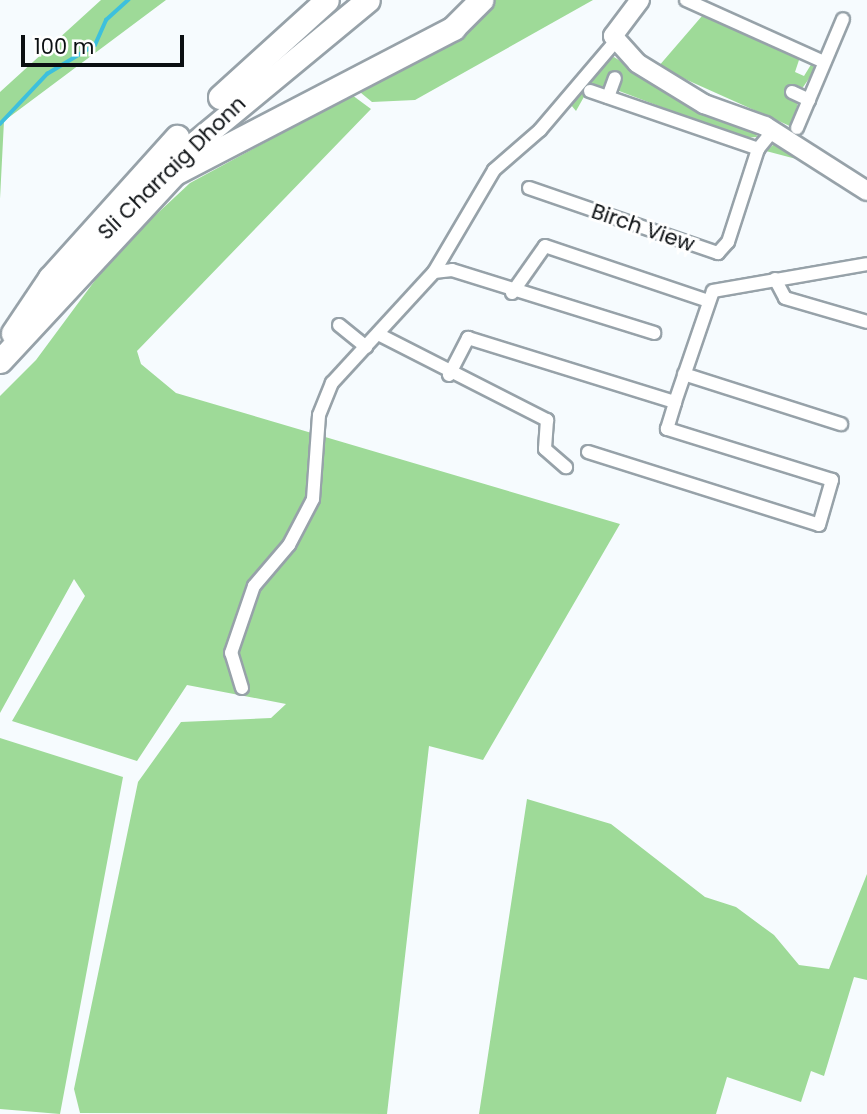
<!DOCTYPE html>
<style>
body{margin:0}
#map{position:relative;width:867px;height:1114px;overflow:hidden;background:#f6fbfe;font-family:Poppins,sans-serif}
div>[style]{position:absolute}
.green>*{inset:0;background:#9eda98}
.stream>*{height:3.5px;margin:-1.75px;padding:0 1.75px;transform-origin:1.75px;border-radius:1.75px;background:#3dc0dd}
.roads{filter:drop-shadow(2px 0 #97a2a9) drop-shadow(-2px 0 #97a2a9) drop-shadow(0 2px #97a2a9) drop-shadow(0 -2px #97a2a9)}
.street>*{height:12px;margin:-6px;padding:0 6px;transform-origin:6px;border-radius:6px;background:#fff}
.secondary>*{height:18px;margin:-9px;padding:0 9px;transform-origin:9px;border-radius:9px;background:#fff}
.highway>*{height:23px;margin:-11.5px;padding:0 11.5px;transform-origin:11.5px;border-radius:11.5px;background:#fff}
span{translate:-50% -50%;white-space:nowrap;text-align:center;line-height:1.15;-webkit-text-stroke:6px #fff;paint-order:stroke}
.street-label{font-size:21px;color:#0b0f12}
.scale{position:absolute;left:21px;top:35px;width:163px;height:32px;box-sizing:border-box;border:4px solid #0b0f12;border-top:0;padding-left:9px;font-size:21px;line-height:24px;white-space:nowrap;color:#0b0f12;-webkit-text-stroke:5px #fff;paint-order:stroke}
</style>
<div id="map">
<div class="green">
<i style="clip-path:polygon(101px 0,166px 0,4px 121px,0 199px,0 92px)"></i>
<i style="clip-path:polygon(492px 0,593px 0,415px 100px,372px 102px,355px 88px,472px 22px)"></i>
<i style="clip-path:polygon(702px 16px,800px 57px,795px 72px,804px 76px,812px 63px,815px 70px,801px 90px,792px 127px,658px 67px)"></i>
<i style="clip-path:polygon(614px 57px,702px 113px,756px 131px,757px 137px,743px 138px,606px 86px,585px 95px,576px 111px,571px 105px,604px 61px)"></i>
<i style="clip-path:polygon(352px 95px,371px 109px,137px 351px,141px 364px,176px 393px,620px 524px,483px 760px,429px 746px,387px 1114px,80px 1113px,74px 1089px,138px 782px,181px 722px,271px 718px,286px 704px,187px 685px,137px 761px,12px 721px,85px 596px,74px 579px,0 713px,0 396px,36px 360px,116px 252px,190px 183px)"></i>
<i style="clip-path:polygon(773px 145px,781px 145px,800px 160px,766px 151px)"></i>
<i style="clip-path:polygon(0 738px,123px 777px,60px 1114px,0 1109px)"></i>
<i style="clip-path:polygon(527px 799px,611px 824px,705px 897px,736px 907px,774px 935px,799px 965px,829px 969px,867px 874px,867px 980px,854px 977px,824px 1076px,811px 1071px,801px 1102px,727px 1077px,716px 1114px,479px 1114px)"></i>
</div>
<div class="stream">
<i style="left:0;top:124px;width:69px;rotate:-46.8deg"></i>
<i style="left:47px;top:74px;width:56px;rotate:-31.1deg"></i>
<i style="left:95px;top:45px;width:27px;rotate:-66deg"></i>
<i style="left:106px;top:20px;width:30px;rotate:-42deg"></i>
</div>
<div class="roads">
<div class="street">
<i style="left:686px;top:0;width:151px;rotate:24.2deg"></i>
<i style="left:590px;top:91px;width:178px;rotate:19deg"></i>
<i style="left:758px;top:149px;width:22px;rotate:-51deg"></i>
<i style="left:792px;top:92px;width:19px;rotate:25deg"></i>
<i style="left:608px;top:97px;width:20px;rotate:-70deg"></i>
<i style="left:797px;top:128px;width:118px;rotate:-67.1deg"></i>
<i style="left:529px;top:188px;width:200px;rotate:19deg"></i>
<i style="left:718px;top:253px;width:15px;rotate:-48deg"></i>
<i style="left:728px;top:242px;width:98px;rotate:-72.1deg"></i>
<i style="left:434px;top:272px;width:18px;rotate:-6deg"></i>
<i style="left:452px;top:270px;width:212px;rotate:17.3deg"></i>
<i style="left:775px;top:279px;width:21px;rotate:62deg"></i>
<i style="left:785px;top:298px;width:85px;rotate:16.3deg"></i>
<i style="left:512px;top:293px;width:57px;rotate:-54.9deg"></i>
<i style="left:545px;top:246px;width:172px;rotate:18.6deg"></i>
<i style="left:339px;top:325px;width:35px;rotate:39deg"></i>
<i style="left:378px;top:334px;width:190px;rotate:27deg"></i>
<i style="left:547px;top:420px;width:29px;rotate:94deg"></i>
<i style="left:545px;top:449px;width:28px;rotate:41deg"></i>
<i style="left:684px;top:374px;width:165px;rotate:17.7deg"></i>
<i style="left:449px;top:375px;width:42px;rotate:-62.8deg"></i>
<i style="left:468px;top:338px;width:217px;rotate:17.2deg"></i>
<i style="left:675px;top:402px;width:117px;rotate:-71.1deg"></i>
<i style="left:713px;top:291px;width:156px;rotate:-9.9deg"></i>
<i style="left:588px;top:452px;width:242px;rotate:17.5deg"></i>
<i style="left:819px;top:525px;width:47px;rotate:-73.9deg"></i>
<i style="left:832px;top:480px;width:173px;rotate:-162.8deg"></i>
<i style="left:667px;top:429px;width:28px;rotate:-73deg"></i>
<i style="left:242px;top:688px;width:37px;rotate:-107deg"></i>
<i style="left:231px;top:653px;width:71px;rotate:-71.1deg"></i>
<i style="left:254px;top:586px;width:54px;rotate:-49.5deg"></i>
<i style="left:289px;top:545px;width:52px;rotate:-62.4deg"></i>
<i style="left:313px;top:499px;width:84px;rotate:-85.9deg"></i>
<i style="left:319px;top:415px;width:35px;rotate:-68deg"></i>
<i style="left:332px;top:383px;width:151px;rotate:-47.4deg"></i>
<i style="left:434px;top:272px;width:118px;rotate:-59.5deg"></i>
<i style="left:494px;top:170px;width:61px;rotate:-41deg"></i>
<i style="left:540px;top:130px;width:114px;rotate:-49.6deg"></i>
</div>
<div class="secondary">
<i style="left:640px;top:0;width:45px;rotate:126.9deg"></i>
<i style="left:613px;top:36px;width:36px;rotate:48deg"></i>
<i style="left:637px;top:63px;width:79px;rotate:31.5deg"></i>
<i style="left:704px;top:104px;width:65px;rotate:19.8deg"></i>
<i style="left:765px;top:126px;width:121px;rotate:32.5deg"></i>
</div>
<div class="highway">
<i style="left:220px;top:97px;width:144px;rotate:-42.2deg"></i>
<i style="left:172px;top:162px;width:254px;rotate:-39.6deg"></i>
<i style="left:13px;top:333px;width:66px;rotate:-56.1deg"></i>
<i style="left:50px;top:278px;width:190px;rotate:-48deg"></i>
<i style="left:0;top:361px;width:257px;rotate:-47.1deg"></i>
<i style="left:175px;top:173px;width:314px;rotate:-27.5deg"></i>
<i style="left:453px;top:28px;width:40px;rotate:-45deg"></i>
</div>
</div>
<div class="street-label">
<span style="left:172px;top:168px;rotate:-44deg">Sli Charraig Dhonn</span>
<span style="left:643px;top:228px;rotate:19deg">Birch View</span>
</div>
<div class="scale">100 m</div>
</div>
